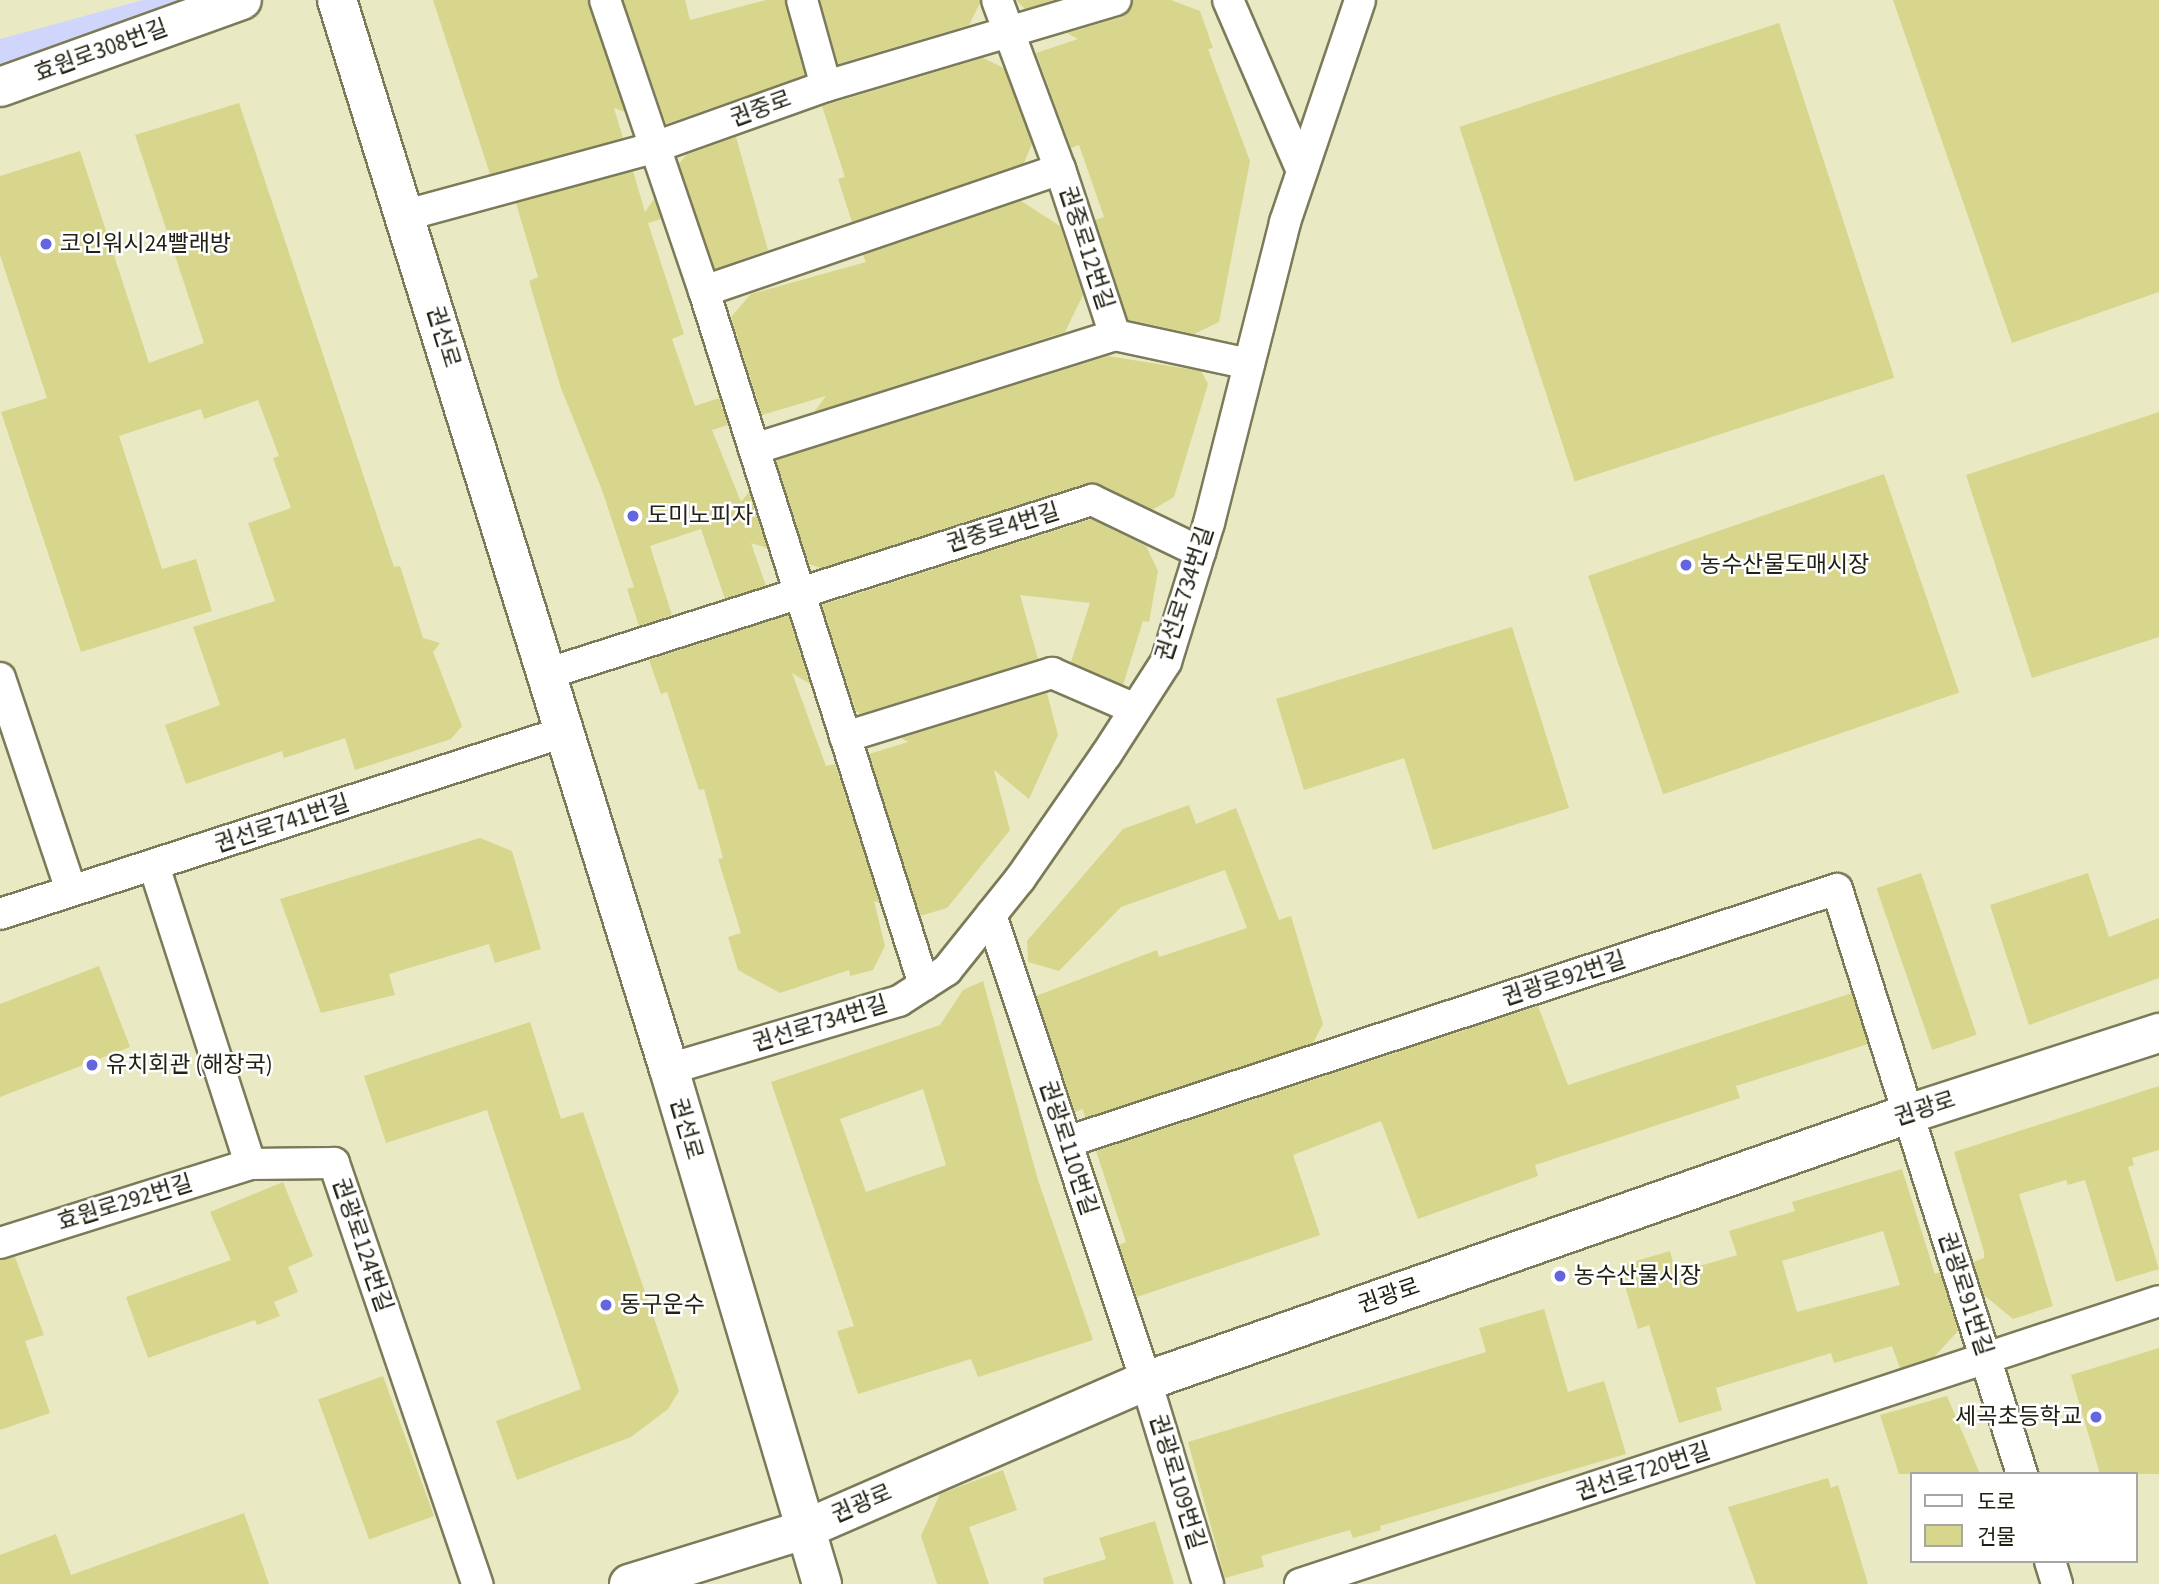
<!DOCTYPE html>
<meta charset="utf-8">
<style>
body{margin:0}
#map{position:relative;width:2159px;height:1584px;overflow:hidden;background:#e9e9c4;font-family:"Source Sans 3","Noto Sans KR",sans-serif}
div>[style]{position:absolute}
.green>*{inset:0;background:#d0d6fb}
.building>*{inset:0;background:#d8d68d;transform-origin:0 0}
.roads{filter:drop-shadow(2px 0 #7b7a59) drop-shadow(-2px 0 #7b7a59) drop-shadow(0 2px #7b7a59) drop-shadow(0 -2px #7b7a59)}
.street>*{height:30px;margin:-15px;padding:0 15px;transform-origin:15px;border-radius:15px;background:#fff}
.secondary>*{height:38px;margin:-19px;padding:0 19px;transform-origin:19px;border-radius:19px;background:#fff}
.dots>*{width:19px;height:19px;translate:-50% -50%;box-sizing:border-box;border:4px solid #fff;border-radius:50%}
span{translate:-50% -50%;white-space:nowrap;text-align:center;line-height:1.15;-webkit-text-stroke:5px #fff;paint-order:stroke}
.street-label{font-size:23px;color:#222214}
.poi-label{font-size:23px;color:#222214}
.left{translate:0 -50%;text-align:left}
.right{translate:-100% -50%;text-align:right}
.legend{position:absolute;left:1910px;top:1472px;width:228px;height:91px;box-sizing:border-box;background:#fff;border:2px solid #a7a7a1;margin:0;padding:9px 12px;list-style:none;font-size:21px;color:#222214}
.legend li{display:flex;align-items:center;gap:14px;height:35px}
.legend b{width:35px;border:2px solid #a7a7a1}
</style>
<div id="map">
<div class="green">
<i style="clip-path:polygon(143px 0,191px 0,0 69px,0 39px)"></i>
</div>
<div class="building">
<i style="clip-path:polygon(433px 0,588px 0,625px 112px,614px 108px,623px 138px,490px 174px)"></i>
<i style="clip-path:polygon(623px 0,685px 0,690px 20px,766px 0,785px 0,805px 75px,666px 124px)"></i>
<i style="clip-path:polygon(820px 0,980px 0,980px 3px,969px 25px,838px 64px)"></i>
<i style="clip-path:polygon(1016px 0,1054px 0,1025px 9px)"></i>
<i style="clip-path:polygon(1133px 0,1171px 0,1200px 11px,1213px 48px,1208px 49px,1250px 161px,1219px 322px,1194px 334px,1128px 320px,1095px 220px,1104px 217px,1079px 145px,1071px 148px,1036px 53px,1078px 39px,1067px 33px,1122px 17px)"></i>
<i style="clip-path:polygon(1893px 0,2159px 0,2159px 292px,2012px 343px)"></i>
<i style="left:1779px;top:23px;width:373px;height:336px;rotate:72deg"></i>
<i style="clip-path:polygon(983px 58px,1004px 68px,1032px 144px,1024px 163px,852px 222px,838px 179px,845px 177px,822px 106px)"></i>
<i style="clip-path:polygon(239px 103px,394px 567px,400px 566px,423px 638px,440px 643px,433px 652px,462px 726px,451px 739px,355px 770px,345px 738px,284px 758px,282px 751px,186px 784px,165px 725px,220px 705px,193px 627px,275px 601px,248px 523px,291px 508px,273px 458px,279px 456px,258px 400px,204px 419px,201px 409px,119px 436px,162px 569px,196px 559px,212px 611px,81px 652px,1px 412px,47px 398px,0 255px,0 176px,80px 151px,149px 363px,204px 343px,135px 135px)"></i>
<i style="clip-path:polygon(736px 137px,768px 250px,715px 269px,679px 164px,686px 155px)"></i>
<i style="clip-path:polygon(633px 171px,645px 212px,654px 199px,661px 219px,648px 223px,684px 334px,672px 339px,695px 406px,719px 398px,728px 425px,712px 430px,741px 502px,749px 492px,767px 548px,751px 543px,766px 586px,725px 599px,701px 529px,650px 546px,672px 615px,639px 626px,627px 589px,634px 587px,602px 490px,561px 388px,529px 281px,538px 277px,516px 203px)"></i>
<i style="clip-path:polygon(1021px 201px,1060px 226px,1083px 295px,1065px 332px,814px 412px,826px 396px,762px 415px,731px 317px,751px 294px,866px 262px,863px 255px)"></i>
<i style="clip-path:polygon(1108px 356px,1201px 371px,1208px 384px,1174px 497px,1152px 510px,1100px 484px,1087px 483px,821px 568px,809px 564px,776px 460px)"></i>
<i style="clip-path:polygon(2159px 412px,2159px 637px,2032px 678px,1966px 475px)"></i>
<i style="left:1884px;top:474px;width:231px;height:313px;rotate:71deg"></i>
<i style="clip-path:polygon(1091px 519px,1146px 546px,1158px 571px,1149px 622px,1143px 621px,1123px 685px,1071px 662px,1090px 603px,1020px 595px,1038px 659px,860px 714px,856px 711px,822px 605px)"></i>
<i style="clip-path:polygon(788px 615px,810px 684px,792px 673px,826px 766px,835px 764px,880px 903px,874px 901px,885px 946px,873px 970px,850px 976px,849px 970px,780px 993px,738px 970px,728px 937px,741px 933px,718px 859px,723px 858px,704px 789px,699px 790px,667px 692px,661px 694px,649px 660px)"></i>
<i style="clip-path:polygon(1512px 627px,1569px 808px,1433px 850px,1404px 758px,1304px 790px,1276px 699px)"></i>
<i style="clip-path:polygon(1047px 693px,1058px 735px,1029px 799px,994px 770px,1010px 830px,947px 908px,920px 916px,869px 754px,908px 742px,901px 738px)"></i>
<i style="clip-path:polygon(1189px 805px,1196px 824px,1236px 808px,1279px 920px,1291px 916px,1323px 1024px,1313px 1043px,1085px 1118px,1083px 1109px,1075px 1112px,1036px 996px,1157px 950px,1159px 957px,1247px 928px,1225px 870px,1121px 907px,1059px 971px,1028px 962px,1027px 941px,1123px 829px)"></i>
<i style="clip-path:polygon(480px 838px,512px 851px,541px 949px,495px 963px,489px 944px,389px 974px,395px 995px,321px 1013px,280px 899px)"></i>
<i style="left:1921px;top:873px;width:171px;height:47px;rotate:71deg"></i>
<i style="clip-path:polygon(2088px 873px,2109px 937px,2159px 918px,2159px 978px,2029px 1025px,1990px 905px)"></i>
<i style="clip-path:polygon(99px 966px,130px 1047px,0 1097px,0 1004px)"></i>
<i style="clip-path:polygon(evenodd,983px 981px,1038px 1180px,1093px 1340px,978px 1377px,971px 1359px,858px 1394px,837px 1331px,854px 1326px,771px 1082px,940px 1025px,963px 990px,983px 981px,923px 1089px,946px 1165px,866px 1192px,840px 1119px,923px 1089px)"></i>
<i style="clip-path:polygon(1852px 993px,1868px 1044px,1736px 1086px,1740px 1098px,1535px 1165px,1538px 1176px,1418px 1219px,1381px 1121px,1293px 1155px,1320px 1235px,1137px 1297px,1119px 1245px,1126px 1242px,1096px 1151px,1538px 1006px,1568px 1085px)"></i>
<i style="clip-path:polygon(530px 1022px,561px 1119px,583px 1112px,679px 1391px,668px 1409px,631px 1437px,517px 1480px,496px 1421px,581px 1389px,487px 1110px,386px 1143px,364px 1076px)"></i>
<i style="clip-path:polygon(2159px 1086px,2159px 1150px,2132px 1158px,2134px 1165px,2128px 1167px,2159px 1269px,2116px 1282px,2085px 1180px,2068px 1185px,2066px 1180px,2019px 1194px,2053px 1306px,2013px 1319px,1984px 1295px,1973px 1262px,1984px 1258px,1984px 1252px,1954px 1152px)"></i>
<i style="clip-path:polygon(evenodd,1902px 1169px,1935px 1274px,1940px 1272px,1958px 1331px,1934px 1357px,1900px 1368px,1892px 1346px,1834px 1363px,1831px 1353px,1716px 1388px,1722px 1410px,1679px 1423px,1649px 1325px,1638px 1329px,1619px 1266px,1670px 1251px,1676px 1273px,1737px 1255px,1729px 1231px,1795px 1211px,1792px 1202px,1902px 1169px,1883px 1231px,1900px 1285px,1797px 1312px,1782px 1261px,1883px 1231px)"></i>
<i style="clip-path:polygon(283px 1182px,313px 1256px,288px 1267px,298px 1292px,274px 1302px,280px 1316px,257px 1325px,255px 1320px,148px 1358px,126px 1297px,231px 1260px,210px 1212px)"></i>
<i style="clip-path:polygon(15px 1257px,44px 1335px,25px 1341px,50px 1413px,0 1430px,0 1260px)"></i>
<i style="clip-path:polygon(1544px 1309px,1568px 1392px,1604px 1381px,1626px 1454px,1380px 1526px,1381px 1530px,1353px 1538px,1350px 1530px,1261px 1556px,1264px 1567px,1225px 1578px,1188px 1442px,1486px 1352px,1479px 1328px)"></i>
<i style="clip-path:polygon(2159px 1348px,2159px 1474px,2100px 1474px,2071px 1375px)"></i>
<i style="left:383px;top:1376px;width:149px;height:69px;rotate:70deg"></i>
<i style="clip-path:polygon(1947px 1396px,1980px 1474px,1899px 1474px,1880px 1415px)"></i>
<i style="clip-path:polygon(1003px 1470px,1017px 1510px,969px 1527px,989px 1584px,937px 1584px,921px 1536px,940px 1494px)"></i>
<i style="clip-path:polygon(1828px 1478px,1831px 1488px,1838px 1485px,1868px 1584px,1756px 1584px,1728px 1507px)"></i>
<i style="clip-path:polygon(244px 1513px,269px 1584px,0 1584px,0 1555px,56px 1534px,71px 1575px)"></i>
<i style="clip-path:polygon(1155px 1521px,1174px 1584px,1044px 1584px,1043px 1578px,1106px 1559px,1099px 1538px)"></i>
</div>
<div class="roads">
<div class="street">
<i style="left:605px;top:0;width:307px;rotate:71.2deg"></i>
<i style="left:704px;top:291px;width:728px;rotate:72.41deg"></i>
<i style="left:802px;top:0;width:89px;rotate:74.4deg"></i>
<i style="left:997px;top:0;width:180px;rotate:69.6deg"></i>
<i style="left:1060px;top:169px;width:175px;rotate:71.7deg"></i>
<i style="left:1115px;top:335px;width:137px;rotate:12.2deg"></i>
<i style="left:1228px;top:0;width:186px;rotate:66.6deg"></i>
<i style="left:406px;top:215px;width:255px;rotate:-15.2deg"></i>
<i style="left:652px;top:148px;width:185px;rotate:-19.6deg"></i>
<i style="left:826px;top:86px;width:302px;rotate:-16.5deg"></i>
<i style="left:704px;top:291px;width:376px;rotate:-18.9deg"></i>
<i style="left:754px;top:449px;width:379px;rotate:-17.5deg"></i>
<i style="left:546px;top:674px;width:573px;rotate:-17.68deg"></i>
<i style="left:1092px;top:500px;width:120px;rotate:25.7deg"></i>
<i style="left:0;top:678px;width:224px;rotate:71.5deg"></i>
<i style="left:845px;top:737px;width:217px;rotate:-17.2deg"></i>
<i style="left:1052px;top:673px;width:90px;rotate:23.4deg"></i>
<i style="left:154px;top:866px;width:313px;rotate:72.1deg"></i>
<i style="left:250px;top:1164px;width:84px;rotate:-0.7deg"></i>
<i style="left:334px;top:1163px;width:445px;rotate:71.2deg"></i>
<i style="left:0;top:914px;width:593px;rotate:-17.88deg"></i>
<i style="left:991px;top:915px;width:491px;rotate:71.6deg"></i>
<i style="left:1146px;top:1381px;width:212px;rotate:73deg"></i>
<i style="left:669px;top:1069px;width:240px;rotate:-16.5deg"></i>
<i style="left:899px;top:1001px;width:57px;rotate:-32.9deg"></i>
<i style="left:947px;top:970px;width:117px;rotate:-51.3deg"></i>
<i style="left:1020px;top:879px;width:151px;rotate:-55.3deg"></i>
<i style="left:1106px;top:755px;width:111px;rotate:-57.2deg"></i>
<i style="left:1166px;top:662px;width:145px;rotate:-72.8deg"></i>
<i style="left:1209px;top:523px;width:310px;rotate:-75.8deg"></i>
<i style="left:1285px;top:222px;width:234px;rotate:-71.3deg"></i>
<i style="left:1067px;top:1142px;width:810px;rotate:-18.19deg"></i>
<i style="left:1837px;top:889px;width:614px;rotate:72.45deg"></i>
<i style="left:0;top:1243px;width:262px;rotate:-17.5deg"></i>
<i style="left:2050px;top:1561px;width:24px;rotate:73deg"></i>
<i style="left:1300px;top:1584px;width:904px;rotate:-18.23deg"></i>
</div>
<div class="secondary">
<i style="left:337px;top:0;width:1119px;rotate:72.75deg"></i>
<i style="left:669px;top:1069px;width:537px;rotate:73.45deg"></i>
<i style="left:0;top:87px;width:257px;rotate:-19.8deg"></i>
<i style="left:629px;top:1584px;width:182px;rotate:-17.2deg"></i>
<i style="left:803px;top:1530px;width:374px;rotate:-23.5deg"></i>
<i style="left:1146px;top:1381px;width:807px;rotate:-19.31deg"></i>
<i style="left:1908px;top:1114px;width:264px;rotate:-17.9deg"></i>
</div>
</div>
<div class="dots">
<i style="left:46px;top:244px;background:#6566df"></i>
<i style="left:633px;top:516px;background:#6566df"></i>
<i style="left:1686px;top:565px;background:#6566df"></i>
<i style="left:92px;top:1065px;background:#6566df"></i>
<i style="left:1560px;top:1276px;background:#6566df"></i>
<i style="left:606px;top:1305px;background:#6566df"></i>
<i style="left:2096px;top:1417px;background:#6566df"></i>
</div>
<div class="street-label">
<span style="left:101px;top:51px;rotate:-20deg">효원로308번길</span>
<span style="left:761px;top:109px;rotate:-20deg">권중로</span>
<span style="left:1086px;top:248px;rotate:72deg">권중로12번길</span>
<span style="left:443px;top:337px;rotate:73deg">권선로</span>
<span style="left:1003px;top:528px;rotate:-17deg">권중로4번길</span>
<span style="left:1185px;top:594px;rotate:-72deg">권선로734번길</span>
<span style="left:282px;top:824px;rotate:-18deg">권선로741번길</span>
<span style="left:1564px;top:979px;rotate:-18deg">권광로92번길</span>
<span style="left:820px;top:1024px;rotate:-17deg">권선로734번길</span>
<span style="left:1925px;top:1109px;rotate:-18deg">권광로</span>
<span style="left:686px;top:1129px;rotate:74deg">권선로</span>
<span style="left:1068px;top:1148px;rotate:72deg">권광로110번길</span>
<span style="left:125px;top:1203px;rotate:-17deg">효원로292번길</span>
<span style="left:362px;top:1245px;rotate:71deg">권광로124번길</span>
<span style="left:1965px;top:1294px;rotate:72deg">권광로91번길</span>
<span style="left:1389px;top:1296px;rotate:-19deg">권광로</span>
<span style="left:1643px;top:1472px;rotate:-18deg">권선로720번길</span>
<span style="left:1177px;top:1482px;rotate:73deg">권광로109번길</span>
<span style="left:862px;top:1504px;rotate:-23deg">권광로</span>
</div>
<div class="poi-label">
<span class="left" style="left:60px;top:244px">코인워시24빨래방</span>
<span class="left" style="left:647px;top:516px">도미노피자</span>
<span class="left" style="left:1700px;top:565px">농수산물도매시장</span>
<span class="left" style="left:106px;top:1065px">유치회관 (해장국)</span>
<span class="left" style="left:1574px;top:1276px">농수산물시장</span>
<span class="left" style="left:620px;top:1305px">동구운수</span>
<span class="right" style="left:2082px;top:1417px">세곡초등학교</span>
</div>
<ul class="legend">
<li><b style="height:9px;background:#fff"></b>도로</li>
<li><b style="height:19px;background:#d8d68d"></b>건물</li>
</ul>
</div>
